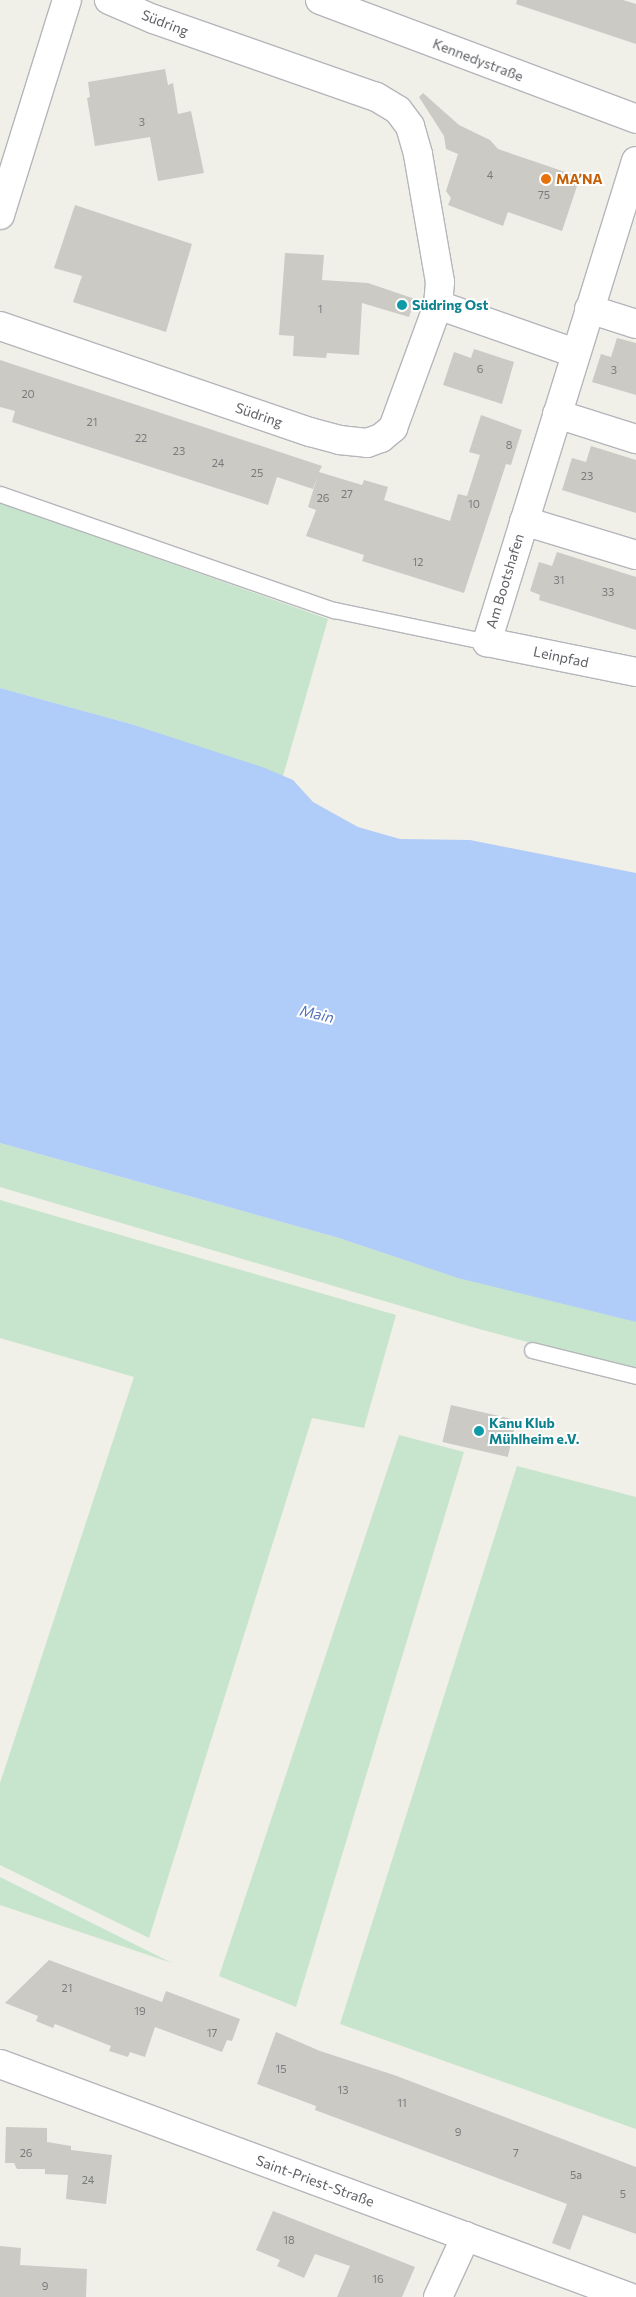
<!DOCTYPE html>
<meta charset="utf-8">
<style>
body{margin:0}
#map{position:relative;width:636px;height:2297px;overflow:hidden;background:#f0efe8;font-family:Commissioner,sans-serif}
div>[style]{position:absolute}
.green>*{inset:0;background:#c7e5cc}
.water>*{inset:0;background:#b0ccf8}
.building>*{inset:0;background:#cbcac4;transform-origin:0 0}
.roads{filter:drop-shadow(1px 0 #b5b6bb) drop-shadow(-1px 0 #b5b6bb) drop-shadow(0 1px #b5b6bb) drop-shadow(0 -1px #b5b6bb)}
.service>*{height:15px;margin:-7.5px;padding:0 7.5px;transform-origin:7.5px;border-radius:7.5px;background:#fff}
.minor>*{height:28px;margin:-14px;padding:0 14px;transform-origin:14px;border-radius:14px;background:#fff}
.secondary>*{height:28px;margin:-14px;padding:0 14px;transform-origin:14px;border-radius:14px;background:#fff}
.dots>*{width:14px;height:14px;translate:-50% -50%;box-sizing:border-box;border:2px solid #fff;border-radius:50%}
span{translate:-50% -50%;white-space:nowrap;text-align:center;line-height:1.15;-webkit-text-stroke:4px #fff;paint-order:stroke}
.number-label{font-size:11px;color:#7a7b7e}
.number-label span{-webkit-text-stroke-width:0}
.street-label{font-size:14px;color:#5f6166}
.food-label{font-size:14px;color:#c56008;font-weight:700}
.left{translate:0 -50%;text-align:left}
.culture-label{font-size:14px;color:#0d838f;font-weight:700}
.water-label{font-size:15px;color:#5474ba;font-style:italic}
</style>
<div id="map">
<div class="green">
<i style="clip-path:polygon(0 503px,328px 619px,283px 776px,131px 724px,0 688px)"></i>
<i style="clip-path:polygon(0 1143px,339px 1238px,426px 1267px,636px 1322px,636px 1371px,472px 1327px,0 1187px)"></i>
<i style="clip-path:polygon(0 1200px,396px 1315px,364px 1428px,312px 1418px,149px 1938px,0 1865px,0 1783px,134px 1377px,0 1338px)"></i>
<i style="clip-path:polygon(399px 1435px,464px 1452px,296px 2007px,219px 1976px)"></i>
<i style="clip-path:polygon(517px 1466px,636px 1497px,636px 2129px,340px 2024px)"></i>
<i style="clip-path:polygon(0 1877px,172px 1963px,0 1905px)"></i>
</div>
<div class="water">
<i style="clip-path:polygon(0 688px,131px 724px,265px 768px,293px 780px,313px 802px,358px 827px,400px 839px,470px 840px,636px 873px,636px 1322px,458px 1278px,339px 1238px,0 1143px)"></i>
</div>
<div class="building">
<i style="clip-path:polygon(517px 0,623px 0,636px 4px,636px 44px,516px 4px)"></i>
<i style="clip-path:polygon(165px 69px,168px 85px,173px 83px,178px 114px,191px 111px,204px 173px,158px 181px,150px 137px,95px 146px,87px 98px,90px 97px,88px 82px)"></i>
<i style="clip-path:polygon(423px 93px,459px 125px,490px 140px,498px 149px,580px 177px,562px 231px,508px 212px,503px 226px,448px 205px,451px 198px,446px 191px,458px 154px,446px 149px,444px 136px,419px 97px)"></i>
<i style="clip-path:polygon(75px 205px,192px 244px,166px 332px,73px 302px,82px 276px,54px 268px)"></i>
<i style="clip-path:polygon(285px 253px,324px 255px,322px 280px,368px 283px,415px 299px,409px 317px,362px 303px,359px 355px,327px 353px,326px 358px,293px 356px,294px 336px,279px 335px)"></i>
<i style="clip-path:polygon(617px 338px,636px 343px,636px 395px,592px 382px,601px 354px,611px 357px)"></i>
<i style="clip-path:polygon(474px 349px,514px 362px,502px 404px,443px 385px,454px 352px,471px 358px)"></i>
<i style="clip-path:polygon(0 360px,322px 466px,319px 472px,362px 485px,364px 480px,388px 487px,384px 500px,450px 521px,458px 494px,467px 496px,480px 455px,469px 452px,481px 415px,522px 430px,511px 465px,506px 464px,464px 593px,362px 561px,364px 555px,306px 536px,316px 510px,308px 507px,318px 475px,313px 489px,277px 477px,268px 505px,12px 422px,15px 411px,0 407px)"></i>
<i style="clip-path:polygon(591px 446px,636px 460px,636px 513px,562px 490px,572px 458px,586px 462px)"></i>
<i style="clip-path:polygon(557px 552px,636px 577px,636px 630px,539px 600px,540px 595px,530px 591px,539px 562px,552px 566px)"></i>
<i style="left:451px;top:1405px;width:67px;height:38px;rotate:13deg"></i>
<i style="clip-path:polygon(49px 1960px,162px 2002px,166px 1991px,240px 2019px,232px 2041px,227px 2040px,222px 2052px,155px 2027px,145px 2057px,130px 2052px,128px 2057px,109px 2051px,111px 2046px,55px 2024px,53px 2028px,36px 2021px,38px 2016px,5px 2003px)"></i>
<i style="clip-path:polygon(276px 2032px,320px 2051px,394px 2075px,636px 2167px,636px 2234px,583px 2215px,570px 2250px,552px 2243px,567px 2204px,315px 2110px,316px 2106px,257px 2084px)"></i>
<i style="clip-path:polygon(6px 2127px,47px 2128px,47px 2142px,71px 2146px,71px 2150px,112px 2155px,106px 2204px,66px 2199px,68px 2175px,45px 2174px,45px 2169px,17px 2169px,14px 2163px,5px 2163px)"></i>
<i style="clip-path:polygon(273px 2211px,415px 2267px,402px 2297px,337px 2297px,350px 2266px,315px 2254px,304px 2278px,277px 2266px,280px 2260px,256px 2250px)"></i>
<i style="clip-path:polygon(0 2246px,21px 2248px,20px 2265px,87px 2269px,86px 2297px,0 2297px)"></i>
</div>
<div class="roads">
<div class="service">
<i style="left:0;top:494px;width:354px;rotate:19.2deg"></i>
<i style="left:334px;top:610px;width:156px;rotate:11.8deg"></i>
<i style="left:532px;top:1350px;width:107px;rotate:14deg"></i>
</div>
<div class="minor">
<i style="left:636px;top:161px;width:504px;rotate:107.21deg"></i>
<i style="left:487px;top:642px;width:152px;rotate:11.4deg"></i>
<i style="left:0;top:215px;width:225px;rotate:-72.7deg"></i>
<i style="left:438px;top:305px;width:145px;rotate:19.3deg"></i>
<i style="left:589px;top:309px;width:49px;rotate:17.7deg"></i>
<i style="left:0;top:326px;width:328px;rotate:18.9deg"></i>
<i style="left:310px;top:432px;width:30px;rotate:15deg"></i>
<i style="left:339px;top:440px;width:28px;rotate:6deg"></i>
<i style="left:367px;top:443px;width:15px;rotate:-20deg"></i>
<i style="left:381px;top:438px;width:16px;rotate:-40deg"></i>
<i style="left:393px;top:428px;width:131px;rotate:-69.9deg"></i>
<i style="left:438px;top:305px;width:23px;rotate:-85deg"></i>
<i style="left:440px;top:282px;width:130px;rotate:-99.8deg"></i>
<i style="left:418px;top:154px;width:29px;rotate:-106deg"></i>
<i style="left:410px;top:126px;width:20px;rotate:-127deg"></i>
<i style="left:398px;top:110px;width:26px;rotate:-149deg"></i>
<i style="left:376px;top:97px;width:236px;rotate:-160.7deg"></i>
<i style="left:153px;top:19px;width:48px;rotate:-156.6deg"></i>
<i style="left:557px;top:414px;width:83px;rotate:17.6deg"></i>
<i style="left:524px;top:521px;width:117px;rotate:16.9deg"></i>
<i style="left:0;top:2064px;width:671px;rotate:20.33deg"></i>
<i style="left:438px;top:2297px;width:67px;rotate:-65.3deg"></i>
</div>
<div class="secondary">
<i style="left:320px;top:0;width:338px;rotate:20.6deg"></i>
</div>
</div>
<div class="dots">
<i style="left:546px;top:179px;background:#e8710a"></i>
<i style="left:402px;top:305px;background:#0f9aa8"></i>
<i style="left:479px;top:1431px;background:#0f9aa8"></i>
</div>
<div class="number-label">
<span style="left:142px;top:122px">3</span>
<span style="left:490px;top:175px">4</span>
<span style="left:544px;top:195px">75</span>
<span style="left:320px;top:309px">1</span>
<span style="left:480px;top:369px">6</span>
<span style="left:614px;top:370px">3</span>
<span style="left:28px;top:394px">20</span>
<span style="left:92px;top:422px">21</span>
<span style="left:141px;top:438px">22</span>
<span style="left:509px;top:445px">8</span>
<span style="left:179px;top:451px">23</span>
<span style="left:218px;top:463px">24</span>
<span style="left:257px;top:473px">25</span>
<span style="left:587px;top:476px">23</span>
<span style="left:347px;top:494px">27</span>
<span style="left:323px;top:498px">26</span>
<span style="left:474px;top:504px">10</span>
<span style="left:418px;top:562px">12</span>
<span style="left:559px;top:580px">31</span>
<span style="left:608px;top:592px">33</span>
<span style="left:67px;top:1988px">21</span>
<span style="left:140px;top:2011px">19</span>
<span style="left:212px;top:2033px">17</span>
<span style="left:281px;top:2069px">15</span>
<span style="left:343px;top:2090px">13</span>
<span style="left:402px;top:2103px">11</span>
<span style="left:458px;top:2132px">9</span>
<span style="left:26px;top:2153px">26</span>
<span style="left:516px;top:2153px">7</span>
<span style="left:576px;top:2175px">5a</span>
<span style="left:88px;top:2180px">24</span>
<span style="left:623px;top:2194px">5</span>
<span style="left:289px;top:2240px">18</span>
<span style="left:378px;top:2279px">16</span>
<span style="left:45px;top:2286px">9</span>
</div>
<div class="street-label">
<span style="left:165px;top:23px;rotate:21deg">Südring</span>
<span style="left:478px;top:60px;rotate:21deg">Kennedystraße</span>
<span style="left:259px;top:415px;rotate:19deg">Südring</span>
<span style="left:505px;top:581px;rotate:-73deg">Am Bootshafen</span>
<span style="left:561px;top:657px;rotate:12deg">Leinpfad</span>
<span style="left:315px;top:2181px;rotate:20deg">Saint-Priest-Straße</span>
</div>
<div class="food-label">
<span class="left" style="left:556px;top:179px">MA’NA</span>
</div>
<div class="culture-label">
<span class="left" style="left:412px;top:305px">Südring Ost</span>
<span class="left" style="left:489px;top:1431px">Kanu Klub<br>Mühlheim e.V.</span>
</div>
<div class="water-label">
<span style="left:317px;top:1014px;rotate:13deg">Main</span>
</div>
</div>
